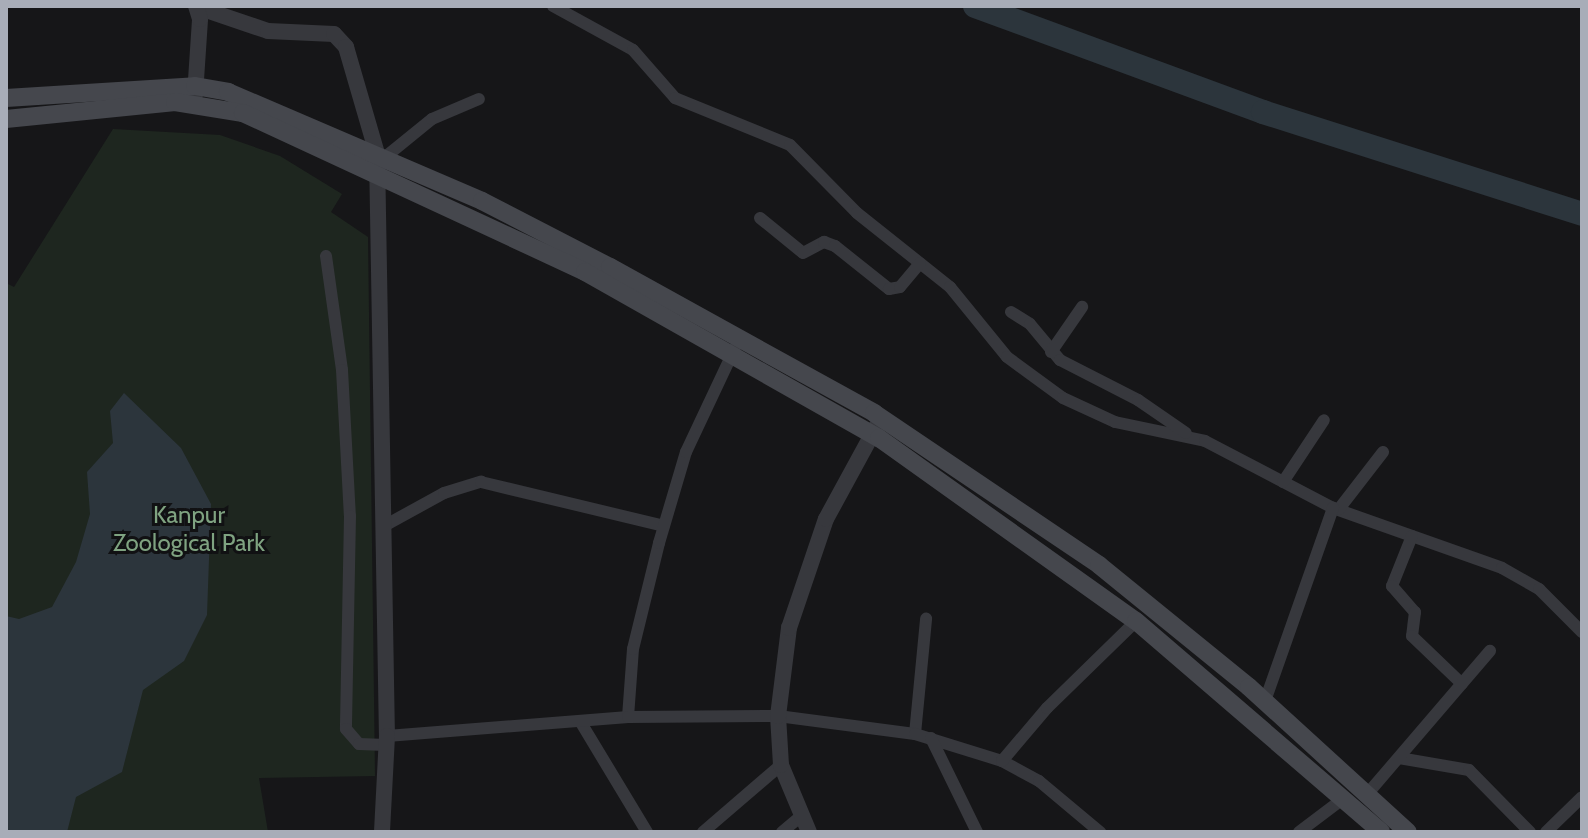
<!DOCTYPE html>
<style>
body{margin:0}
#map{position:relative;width:1588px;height:838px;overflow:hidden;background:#161618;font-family:Cabin,sans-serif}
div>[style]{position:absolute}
.green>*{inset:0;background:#1e261f}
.water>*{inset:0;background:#2c353c}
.river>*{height:24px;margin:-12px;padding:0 12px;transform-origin:12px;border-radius:12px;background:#2c353c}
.minor>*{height:12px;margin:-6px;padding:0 6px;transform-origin:6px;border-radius:6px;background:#37383d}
.tertiary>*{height:16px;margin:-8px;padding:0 8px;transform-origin:8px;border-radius:8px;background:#37383d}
.secondary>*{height:18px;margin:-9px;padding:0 9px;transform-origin:9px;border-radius:9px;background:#45474d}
span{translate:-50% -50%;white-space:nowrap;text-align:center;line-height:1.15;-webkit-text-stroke:6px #111113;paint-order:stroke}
.park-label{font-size:24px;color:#7fa381}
.frame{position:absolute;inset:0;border:8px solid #a8adb8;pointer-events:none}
</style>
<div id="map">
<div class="green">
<i style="clip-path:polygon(113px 129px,220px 135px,280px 156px,342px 194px,331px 212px,368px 237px,375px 776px,259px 778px,268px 832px,6px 832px,6px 283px,14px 287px)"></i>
</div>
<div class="water">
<i style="clip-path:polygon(124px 393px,181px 448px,211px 504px,207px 615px,184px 661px,143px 690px,122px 772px,76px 797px,67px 832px,6px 832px,6px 616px,19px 619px,52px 607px,76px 562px,90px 514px,87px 472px,113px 443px,110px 411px)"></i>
</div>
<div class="river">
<i style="left:975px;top:6px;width:307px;rotate:20.2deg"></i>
<i style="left:1263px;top:112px;width:335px;rotate:17.7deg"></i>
</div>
<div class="minor">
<i style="left:553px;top:6px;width:91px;rotate:28.8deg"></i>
<i style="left:633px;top:50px;width:64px;rotate:48.8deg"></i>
<i style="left:675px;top:98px;width:124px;rotate:22.2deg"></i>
<i style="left:790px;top:145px;width:95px;rotate:45.4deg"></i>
<i style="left:857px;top:213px;width:119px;rotate:38.5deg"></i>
<i style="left:950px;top:287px;width:90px;rotate:50.8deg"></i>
<i style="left:1007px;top:357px;width:69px;rotate:36.2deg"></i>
<i style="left:1063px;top:398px;width:57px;rotate:24.8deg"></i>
<i style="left:1115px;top:422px;width:92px;rotate:11.9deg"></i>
<i style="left:1205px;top:441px;width:144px;rotate:27.6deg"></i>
<i style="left:1333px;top:508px;width:179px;rotate:19.5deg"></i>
<i style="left:1502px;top:568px;width:43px;rotate:29.6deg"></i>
<i style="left:1539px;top:589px;width:61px;rotate:45deg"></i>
<i style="left:384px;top:158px;width:62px;rotate:-39.1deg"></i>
<i style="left:432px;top:119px;width:51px;rotate:-23.1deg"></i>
<i style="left:760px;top:218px;width:55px;rotate:39.1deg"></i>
<i style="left:803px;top:253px;width:24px;rotate:-28deg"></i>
<i style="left:824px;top:242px;width:12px;rotate:20deg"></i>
<i style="left:835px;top:246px;width:69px;rotate:38.5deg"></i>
<i style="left:889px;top:289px;width:11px;rotate:-10deg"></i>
<i style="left:900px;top:287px;width:31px;rotate:-50deg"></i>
<i style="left:326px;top:256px;width:115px;rotate:82deg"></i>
<i style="left:342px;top:370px;width:146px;rotate:86.9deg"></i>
<i style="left:350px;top:516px;width:213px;rotate:91.1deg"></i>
<i style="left:346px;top:729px;width:20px;rotate:49deg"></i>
<i style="left:359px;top:744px;width:27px;rotate:2deg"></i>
<i style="left:1011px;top:312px;width:22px;rotate:32deg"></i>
<i style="left:1030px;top:324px;width:47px;rotate:50.2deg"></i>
<i style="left:1060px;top:360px;width:88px;rotate:27.1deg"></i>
<i style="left:1138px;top:400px;width:58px;rotate:34.5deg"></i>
<i style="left:1051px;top:352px;width:55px;rotate:-55.4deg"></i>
<i style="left:1283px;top:482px;width:74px;rotate:-56.5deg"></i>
<i style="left:1339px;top:509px;width:72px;rotate:-52.3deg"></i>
<i style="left:384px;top:526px;width:68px;rotate:-28.8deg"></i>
<i style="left:444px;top:493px;width:39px;rotate:-17deg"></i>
<i style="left:481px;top:482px;width:188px;rotate:13.5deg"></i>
<i style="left:1412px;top:536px;width:54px;rotate:111.8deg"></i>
<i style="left:1392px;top:586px;width:35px;rotate:49deg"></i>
<i style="left:1415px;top:612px;width:24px;rotate:97deg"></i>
<i style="left:1412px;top:636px;width:69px;rotate:43.8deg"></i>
<i style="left:1265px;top:701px;width:205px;rotate:-70.6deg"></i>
<i style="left:628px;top:717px;width:68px;rotate:-85.8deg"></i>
<i style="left:633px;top:649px;width:109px;rotate:-76.2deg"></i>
<i style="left:659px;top:543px;width:95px;rotate:-73.5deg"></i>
<i style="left:686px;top:452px;width:115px;rotate:-64.8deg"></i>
<i style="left:580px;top:721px;width:130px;rotate:58.9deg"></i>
<i style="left:915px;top:734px;width:116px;rotate:-84.5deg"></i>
<i style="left:387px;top:736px;width:242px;rotate:-4.5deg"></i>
<i style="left:628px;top:717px;width:150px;rotate:-0.4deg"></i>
<i style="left:778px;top:716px;width:138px;rotate:7.5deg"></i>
<i style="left:915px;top:734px;width:91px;rotate:17.2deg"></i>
<i style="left:1002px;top:761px;width:42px;rotate:28.4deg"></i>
<i style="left:1039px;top:781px;width:80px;rotate:39.9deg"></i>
<i style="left:931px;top:738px;width:105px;rotate:63.9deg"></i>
<i style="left:1399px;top:758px;width:71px;rotate:9.7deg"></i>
<i style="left:1469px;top:770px;width:87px;rotate:45.5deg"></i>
<i style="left:1002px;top:761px;width:70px;rotate:-49.7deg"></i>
<i style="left:1047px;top:708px;width:124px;rotate:-44.3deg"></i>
<i style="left:1369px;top:792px;width:186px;rotate:-49.4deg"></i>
<i style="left:703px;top:832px;width:103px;rotate:-40.7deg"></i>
<i style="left:782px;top:832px;width:26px;rotate:-40deg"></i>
<i style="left:1299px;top:832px;width:56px;rotate:-37.1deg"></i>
<i style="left:1546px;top:832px;width:50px;rotate:-44.2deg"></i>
</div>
<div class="tertiary">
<i style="left:197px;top:7px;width:75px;rotate:18.7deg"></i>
<i style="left:268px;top:31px;width:66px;rotate:2.6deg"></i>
<i style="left:334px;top:34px;width:18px;rotate:47deg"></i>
<i style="left:346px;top:47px;width:111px;rotate:73.8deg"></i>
<i style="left:377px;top:154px;width:582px;rotate:89.02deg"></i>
<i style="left:387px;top:736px;width:96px;rotate:93deg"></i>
<i style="left:195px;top:95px;width:76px;rotate:-86.2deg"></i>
<i style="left:200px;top:19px;width:14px;rotate:-107deg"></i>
<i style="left:809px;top:832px;width:73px;rotate:-112.7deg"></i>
<i style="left:781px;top:765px;width:49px;rotate:-93.5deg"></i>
<i style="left:778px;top:716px;width:89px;rotate:-82.9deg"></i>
<i style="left:789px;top:628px;width:115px;rotate:-71.3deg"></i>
<i style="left:826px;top:519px;width:115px;rotate:-61.4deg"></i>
</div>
<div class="secondary">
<i style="left:6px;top:98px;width:189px;rotate:-3.6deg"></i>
<i style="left:195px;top:86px;width:34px;rotate:10deg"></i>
<i style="left:228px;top:92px;width:276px;rotate:23.2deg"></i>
<i style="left:482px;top:201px;width:144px;rotate:27.3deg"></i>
<i style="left:610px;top:267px;width:302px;rotate:28.9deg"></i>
<i style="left:874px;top:413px;width:272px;rotate:34deg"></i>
<i style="left:1099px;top:565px;width:193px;rotate:39.1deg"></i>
<i style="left:1249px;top:687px;width:215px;rotate:42.4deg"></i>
<i style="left:6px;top:119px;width:170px;rotate:-5.7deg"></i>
<i style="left:175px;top:102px;width:69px;rotate:9.2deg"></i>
<i style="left:243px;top:113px;width:377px;rotate:24.9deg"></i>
<i style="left:585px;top:272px;width:338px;rotate:29.5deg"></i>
<i style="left:879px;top:438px;width:315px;rotate:35.5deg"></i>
<i style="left:1136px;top:621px;width:323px;rotate:40.7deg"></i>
</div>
<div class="park-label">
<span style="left:189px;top:529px">Kanpur<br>Zoological Park</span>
</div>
<div class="frame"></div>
</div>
